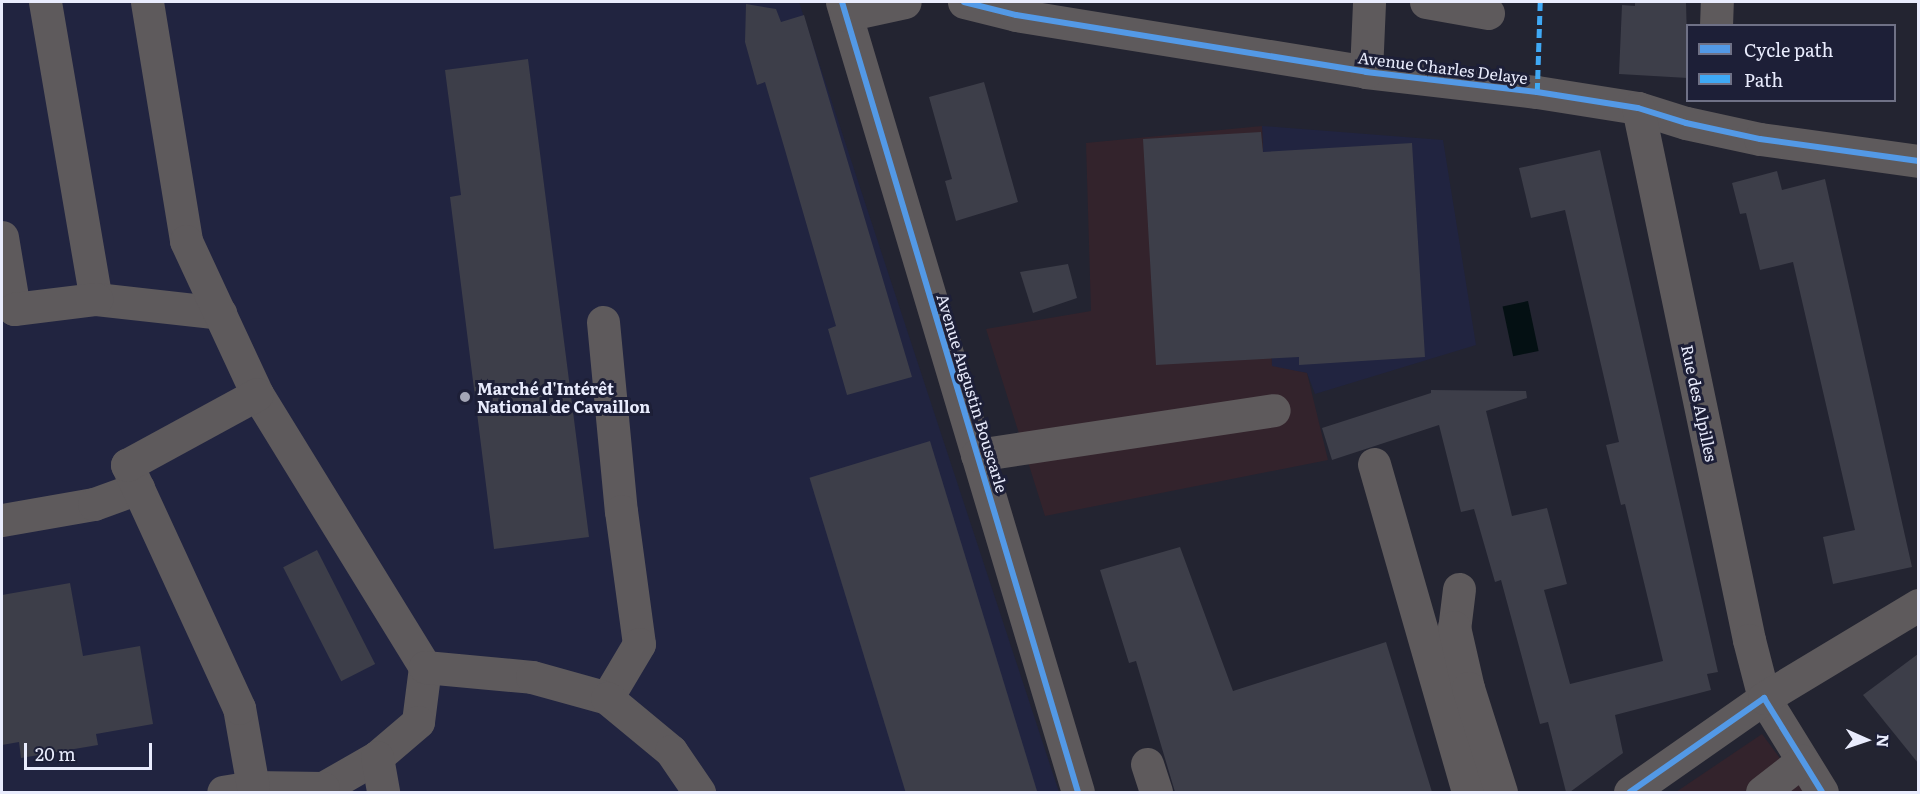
<!DOCTYPE html>
<meta charset="utf-8">
<style>
body{margin:0}
#map{position:relative;width:1920px;height:794px;overflow:hidden;background:#232431;font-family:Literata,serif}
div>[style]{position:absolute}
.built>*{inset:0;background:#212440}
.industrial>*{inset:0;background:#33232c}
.water>*{inset:0;background:#041013;transform-origin:0 0}
.building>*{inset:0;background:#3d3e49;transform-origin:0 0}
.minor>*{height:33px;margin:-16.5px;padding:0 16.5px;transform-origin:16.5px;border-radius:16.5px;background:#5e5a5c}
.quiet>*{height:4.5px;margin-top:-2.25px;transform-origin:0;background:repeating-linear-gradient(90deg,#3fa9f5 0 9px,transparent 0 13.5px)}
.cycleway>*{height:6px;margin:-3px;padding:0 3px;transform-origin:3px;border-radius:3px;background:#5399e6}
.dots>*{width:16px;height:16px;translate:-50% -50%;box-sizing:border-box;border:3px solid #1d1f37;border-radius:50%}
span{translate:-50% -50%;white-space:nowrap;text-align:center;line-height:1.15;-webkit-text-stroke:6px #1d1f37;paint-order:stroke}
.street-label{font-size:16px;color:#e9ecfd}
.poi-label{font-size:16px;color:#e9ecfd;font-weight:700}
.left{translate:0 -50%;text-align:left}
.frame{position:absolute;inset:0;border:3px solid #e9ecfd;pointer-events:none}
.legend{position:absolute;left:1686px;top:24px;width:210px;height:78px;box-sizing:border-box;background:#1d1f37;border:2px solid #6f7186;margin:0;padding:8px 10px;list-style:none;font-size:18px;color:#e9ecfd}
.legend li{display:flex;align-items:center;gap:12px;height:30px}
.legend b{width:30px;border:2px solid #6f7186}
.north{position:absolute;left:1836px;top:710px;width:60px;height:60px;-webkit-text-stroke:4px #1d1f37;paint-order:stroke;rotate:93deg;font-size:16px;font-weight:700;line-height:24px;text-align:center;color:#e9ecfd}
.north::after{content:'';display:block;margin:auto;width:21px;height:27px;background:#e9ecfd;clip-path:polygon(50% 0,100% 100%,50% 72%,0 100%)}
.scale{position:absolute;left:24px;top:743px;width:128px;height:27px;box-sizing:border-box;border:3px solid #e9ecfd;border-top:0;padding-left:8px;font-size:18px;line-height:21px;white-space:nowrap;color:#e9ecfd;-webkit-text-stroke:4px #1d1f37;paint-order:stroke}
</style>
<div id="map">
<div class="built">
<i style="clip-path:polygon(2px 2px,799px 2px,1059px 792px,2px 792px)"></i>
<i style="clip-path:polygon(1262px 126px,1443px 140px,1476px 345px,1315px 394px,1307px 373px,1272px 367px)"></i>
</div>
<div class="industrial">
<i style="clip-path:polygon(1262px 126px,1272px 366px,1307px 373px,1328px 460px,1045px 516px,986px 329px,1091px 311px,1086px 143px)"></i>
<i style="clip-path:polygon(1762px 734px,1805px 792px,1676px 792px)"></i>
</div>
<div class="water">
<i style="left:1528px;top:301px;width:51px;height:26px;rotate:78deg"></i>
</div>
<div class="building">
<i style="clip-path:polygon(1635px 2px,1686px 2px,1688px 78px,1619px 74px,1622px 5px,1635px 6px)"></i>
<i style="clip-path:polygon(746px 4px,776px 9px,781px 22px,804px 15px,912px 377px,847px 395px,828px 329px,836px 326px,785px 150px,765px 82px,757px 85px,745px 42px)"></i>
<i style="clip-path:polygon(528px 59px,589px 537px,494px 549px,450px 197px,461px 195px,445px 70px)"></i>
<i style="clip-path:polygon(984px 82px,1018px 202px,956px 221px,945px 181px,952px 179px,929px 97px)"></i>
<i style="clip-path:polygon(1261px 132px,1263px 152px,1412px 143px,1425px 357px,1299px 365px,1299px 357px,1156px 365px,1143px 139px)"></i>
<i style="clip-path:polygon(1600px 150px,1718px 672px,1707px 674px,1711px 690px,1615px 715px,1623px 753px,1570px 792px,1566px 792px,1548px 722px,1540px 724px,1501px 580px,1495px 582px,1474px 509px,1461px 512px,1439px 425px,1332px 460px,1322px 428px,1431px 393px,1431px 390px,1526px 391px,1527px 398px,1486px 411px,1512px 516px,1547px 508px,1567px 584px,1544px 590px,1570px 684px,1663px 661px,1625px 504px,1621px 505px,1606px 445px,1619px 442px,1565px 210px,1531px 218px,1519px 168px)"></i>
<i style="clip-path:polygon(1777px 171px,1782px 190px,1825px 179px,1912px 567px,1833px 584px,1823px 537px,1855px 530px,1793px 262px,1760px 270px,1746px 213px,1740px 214px,1732px 183px)"></i>
<i style="clip-path:polygon(1068px 264px,1077px 298px,1033px 313px,1020px 272px)"></i>
<i style="left:930px;top:441px;width:367px;height:126px;rotate:73deg"></i>
<i style="clip-path:polygon(1180px 547px,1233px 691px,1386px 642px,1432px 792px,1175px 792px,1136px 661px,1129px 663px,1100px 570px)"></i>
<i style="left:317px;top:550px;width:128px;height:38px;rotate:63deg"></i>
<i style="clip-path:polygon(70px 583px,83px 656px,140px 646px,153px 724px,96px 734px,98px 745px,21px 758px,19px 742px,2px 745px,2px 595px)"></i>
<i style="clip-path:polygon(1918px 654px,1918px 763px,1863px 695px)"></i>
</div>
<div class="minor">
<i style="left:45px;top:2px;width:301px;rotate:80.3deg"></i>
<i style="left:96px;top:299px;width:125px;rotate:6.4deg"></i>
<i style="left:147px;top:2px;width:242px;rotate:80.7deg"></i>
<i style="left:186px;top:241px;width:169px;rotate:65.1deg"></i>
<i style="left:257px;top:394px;width:321px;rotate:58.4deg"></i>
<i style="left:425px;top:667px;width:55px;rotate:97.3deg"></i>
<i style="left:418px;top:722px;width:54px;rotate:139.5deg"></i>
<i style="left:377px;top:757px;width:62px;rotate:150.1deg"></i>
<i style="left:323px;top:788px;width:70px;rotate:-179.2deg"></i>
<i style="left:253px;top:787px;width:30px;rotate:171deg"></i>
<i style="left:842px;top:2px;width:824px;rotate:73.37deg"></i>
<i style="left:964px;top:2px;width:54px;rotate:14deg"></i>
<i style="left:1016px;top:15px;width:355px;rotate:9.2deg"></i>
<i style="left:1366px;top:72px;width:172px;rotate:6.7deg"></i>
<i style="left:1537px;top:92px;width:102px;rotate:9deg"></i>
<i style="left:1638px;top:108px;width:50px;rotate:17.4deg"></i>
<i style="left:1686px;top:123px;width:76px;rotate:12.2deg"></i>
<i style="left:1760px;top:139px;width:160px;rotate:7.9deg"></i>
<i style="left:1426px;top:2px;width:63px;rotate:10.1deg"></i>
<i style="left:846px;top:15px;width:60px;rotate:-12.4deg"></i>
<i style="left:1716px;top:26px;width:24px;rotate:-88deg"></i>
<i style="left:1366px;top:72px;width:70px;rotate:-87.5deg"></i>
<i style="left:1638px;top:108px;width:543px;rotate:78.21deg"></i>
<i style="left:1749px;top:640px;width:60px;rotate:75.5deg"></i>
<i style="left:1764px;top:698px;width:110px;rotate:58.3deg"></i>
<i style="left:2px;top:237px;width:73px;rotate:80.5deg"></i>
<i style="left:14px;top:309px;width:83px;rotate:-7deg"></i>
<i style="left:603px;top:322px;width:190px;rotate:84.6deg"></i>
<i style="left:621px;top:511px;width:134px;rotate:82.3deg"></i>
<i style="left:639px;top:644px;width:63px;rotate:120.7deg"></i>
<i style="left:977px;top:455px;width:300px;rotate:-8.6deg"></i>
<i style="left:1374px;top:464px;width:341px;rotate:74deg"></i>
<i style="left:2px;top:520px;width:93px;rotate:-9.9deg"></i>
<i style="left:94px;top:504px;width:47px;rotate:-20deg"></i>
<i style="left:1459px;top:589px;width:38px;rotate:97deg"></i>
<i style="left:1454px;top:627px;width:63px;rotate:77.1deg"></i>
<i style="left:1468px;top:688px;width:109px;rotate:72.4deg"></i>
<i style="left:425px;top:667px;width:107px;rotate:5.3deg"></i>
<i style="left:532px;top:677px;width:78px;rotate:15.6deg"></i>
<i style="left:607px;top:698px;width:83px;rotate:39.6deg"></i>
<i style="left:671px;top:751px;width:50px;rotate:55.7deg"></i>
<i style="left:377px;top:757px;width:36px;rotate:80deg"></i>
<i style="left:1147px;top:764px;width:29px;rotate:72deg"></i>
<i style="left:253px;top:787px;width:80px;rotate:-100deg"></i>
<i style="left:239px;top:708px;width:268px;rotate:-114.7deg"></i>
<i style="left:127px;top:465px;width:148px;rotate:-28.6deg"></i>
<i style="left:1630px;top:792px;width:164px;rotate:-35deg"></i>
<i style="left:1764px;top:698px;width:180px;rotate:-31.1deg"></i>
<i style="left:1762px;top:792px;width:51px;rotate:-37.8deg"></i>
</div>
<div class="quiet">
<i style="left:1537px;top:92px;width:90px;rotate:-88.1deg"></i>
</div>
<div class="cycleway">
<i style="left:842px;top:2px;width:824px;rotate:73.37deg"></i>
<i style="left:964px;top:2px;width:54px;rotate:14deg"></i>
<i style="left:1016px;top:15px;width:355px;rotate:9.2deg"></i>
<i style="left:1366px;top:72px;width:172px;rotate:6.7deg"></i>
<i style="left:1537px;top:92px;width:102px;rotate:9deg"></i>
<i style="left:1638px;top:108px;width:50px;rotate:17.4deg"></i>
<i style="left:1686px;top:123px;width:76px;rotate:12.2deg"></i>
<i style="left:1760px;top:139px;width:160px;rotate:7.9deg"></i>
<i style="left:1630px;top:792px;width:164px;rotate:-35deg"></i>
<i style="left:1764px;top:698px;width:110px;rotate:58.3deg"></i>
</div>
<div class="dots">
<i style="left:465px;top:397px;background:#a4a6b6"></i>
</div>
<div class="street-label">
<span style="left:1443px;top:67px;rotate:7deg">Avenue Charles Delaye</span>
<span style="left:973px;top:393px;rotate:73deg">Avenue Augustin Bouscarle</span>
<span style="left:1700px;top:403px;rotate:78deg">Rue des Alpilles</span>
</div>
<div class="poi-label">
<span class="left" style="left:477px;top:397px">Marché d'Intérêt<br>National de Cavaillon</span>
</div>
<div class="frame"></div>
<ul class="legend">
<li><b style="height:8px;background:#5399e6"></b>Cycle path</li>
<li><b style="height:8px;background:#3fa9f5"></b>Path</li>
</ul>
<div class="north">N</div>
<div class="scale">20 m</div>
</div>
